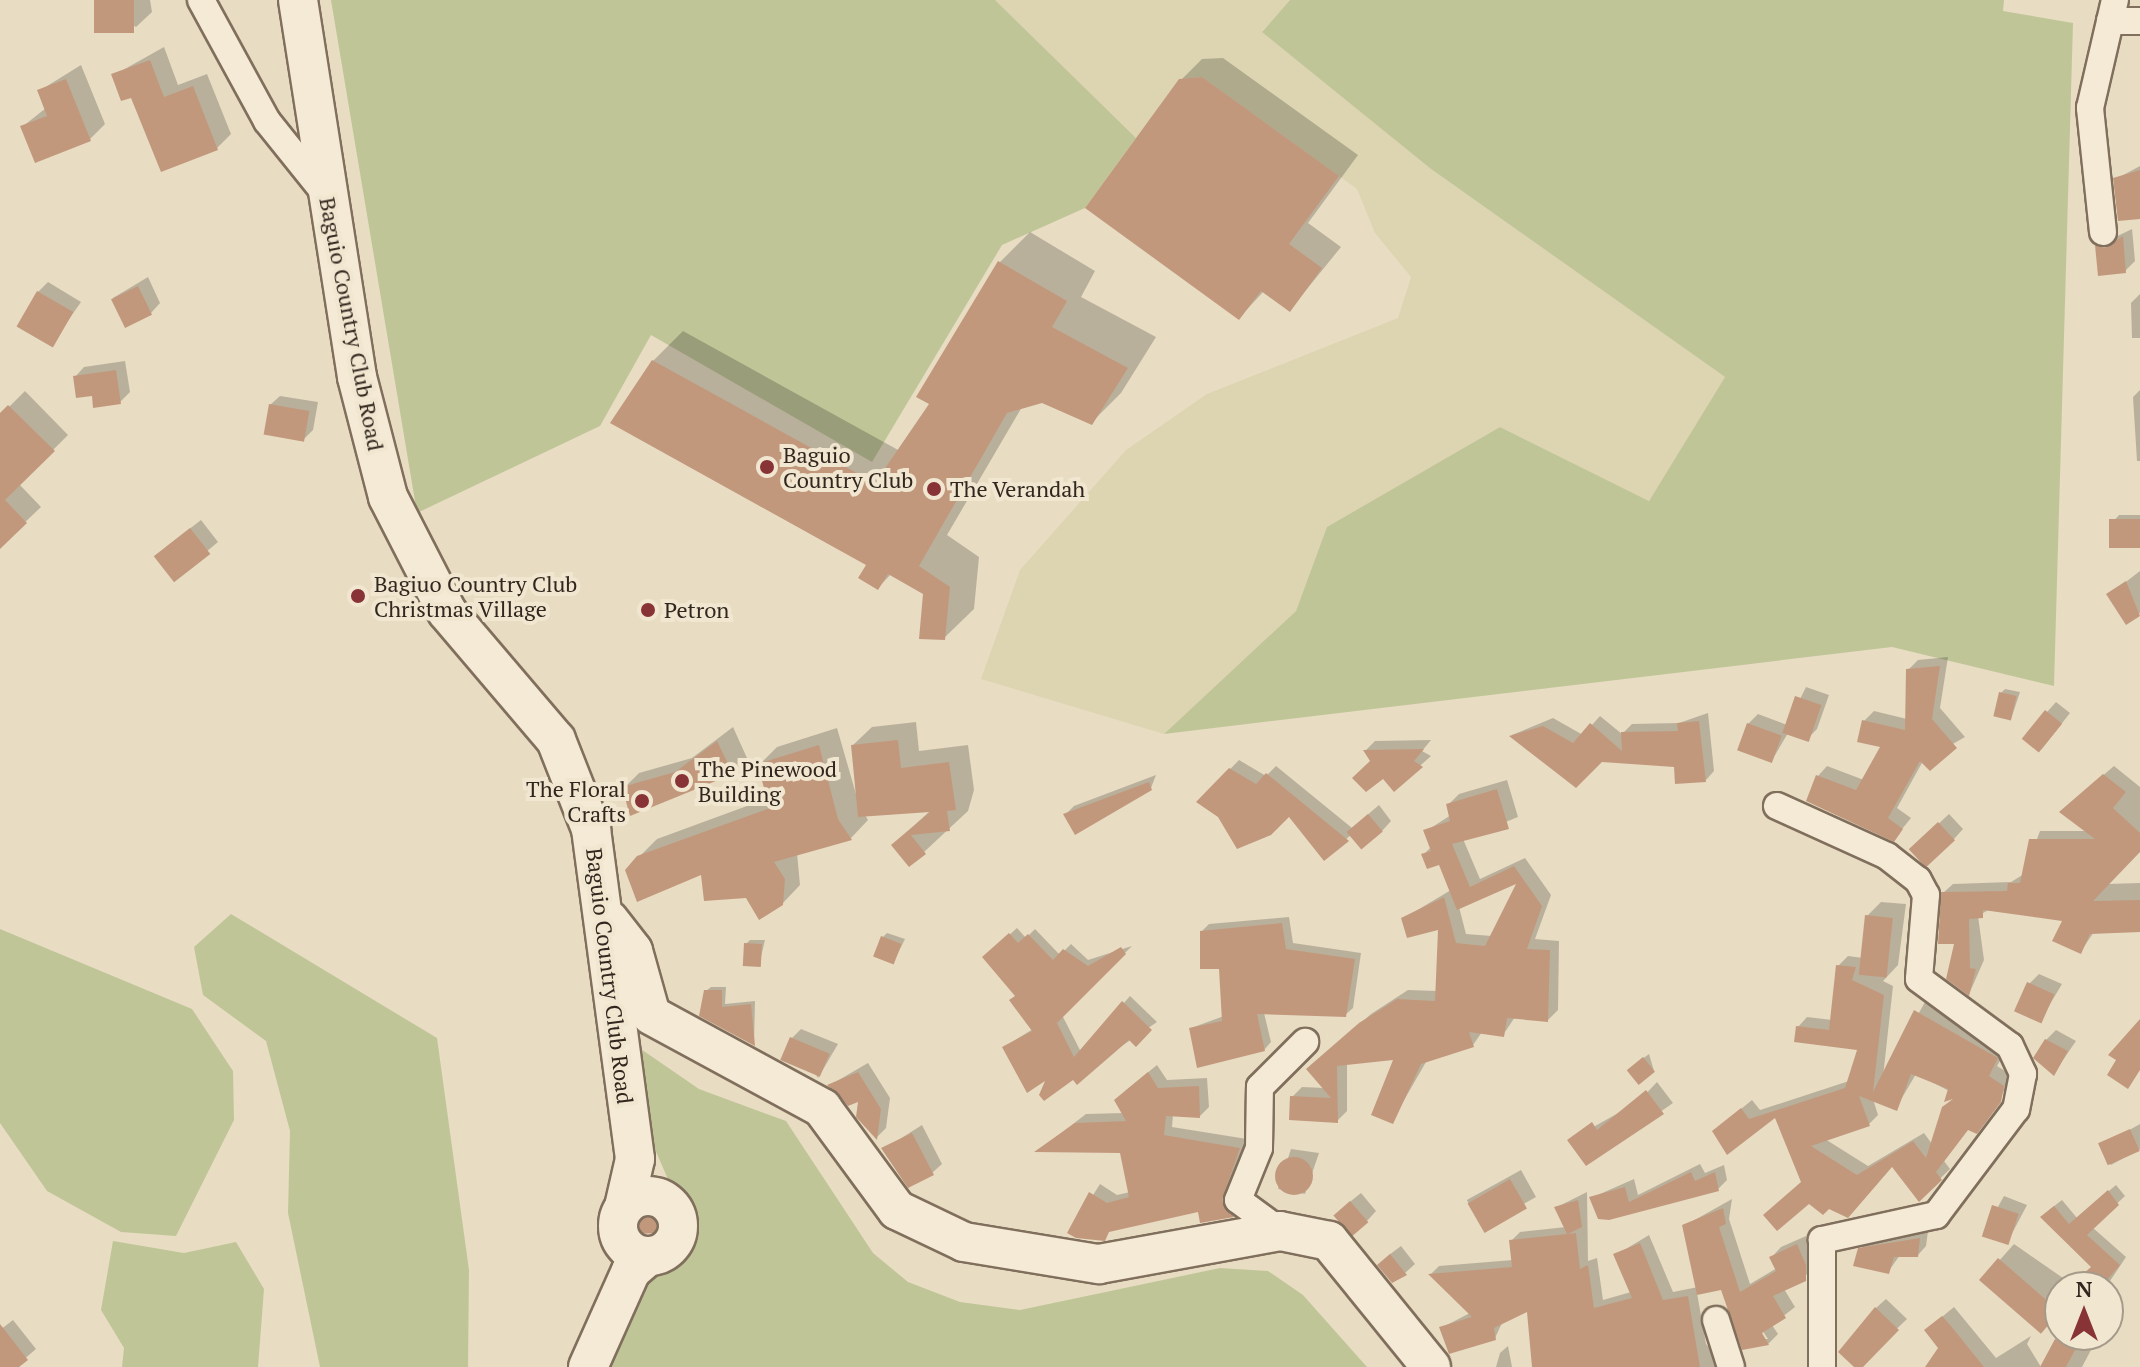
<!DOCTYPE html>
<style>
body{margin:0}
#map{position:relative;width:2140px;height:1367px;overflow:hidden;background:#e8dcc3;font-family:"PT Serif",serif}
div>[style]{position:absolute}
.farmland>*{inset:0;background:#ddd5b1}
.green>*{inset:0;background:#c0c598}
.shadow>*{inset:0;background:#0003;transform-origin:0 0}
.building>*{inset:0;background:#c2987d;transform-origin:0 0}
.round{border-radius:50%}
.roads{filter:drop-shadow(2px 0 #806f5c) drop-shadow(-2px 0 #806f5c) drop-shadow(0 2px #806f5c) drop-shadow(0 -2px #806f5c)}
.street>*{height:26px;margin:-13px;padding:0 13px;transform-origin:13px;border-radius:13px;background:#f4ead5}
.secondary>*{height:38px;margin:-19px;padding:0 19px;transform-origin:19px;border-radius:19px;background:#f4ead5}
.secondary>.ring{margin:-19px;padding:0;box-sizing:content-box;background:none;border:38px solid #f4ead5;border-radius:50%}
.dots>*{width:22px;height:22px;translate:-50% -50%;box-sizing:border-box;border:4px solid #f1e7d1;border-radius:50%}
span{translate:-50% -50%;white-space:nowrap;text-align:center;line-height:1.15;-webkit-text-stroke:8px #f1e7d1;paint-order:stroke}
.street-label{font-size:22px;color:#32271e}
.poi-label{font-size:22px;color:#32271e}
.left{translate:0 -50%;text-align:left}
.right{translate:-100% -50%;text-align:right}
.north{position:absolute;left:2044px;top:1271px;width:80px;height:80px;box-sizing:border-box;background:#f1e7d1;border:2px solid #a59a89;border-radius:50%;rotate:0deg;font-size:22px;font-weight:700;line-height:32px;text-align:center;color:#32271e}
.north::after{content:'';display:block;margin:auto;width:28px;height:36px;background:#883335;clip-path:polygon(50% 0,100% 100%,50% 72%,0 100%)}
</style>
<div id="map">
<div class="farmland">
<i style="clip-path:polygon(995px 0,1290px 0,1262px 31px,1431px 169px,1725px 377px,1649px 501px,1500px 427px,1328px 527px,1296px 611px,1164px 734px,981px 679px,1020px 570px,1126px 450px,1207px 394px,1398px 318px,1411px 277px,1375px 233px,1357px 189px,1202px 77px,1179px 79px,1136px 138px)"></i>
</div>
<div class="green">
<i style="clip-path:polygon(331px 0,995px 0,1136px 138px,1085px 208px,1002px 245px,872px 462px,651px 335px,600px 426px,417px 513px)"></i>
<i style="clip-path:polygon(1290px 0,2004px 0,2003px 11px,2073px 23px,2054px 686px,1892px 647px,1164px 734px,1296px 611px,1327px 527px,1500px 427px,1649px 501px,1725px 377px,1431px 169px,1262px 32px)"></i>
<i style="clip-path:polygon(231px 914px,437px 1038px,469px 1270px,468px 1367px,320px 1367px,288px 1213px,290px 1131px,266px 1041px,203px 995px,194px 947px)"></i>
<i style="clip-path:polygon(0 929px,192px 1009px,233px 1071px,234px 1120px,176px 1236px,121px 1232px,47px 1191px,0 1123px)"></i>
<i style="clip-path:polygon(635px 1045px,699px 1089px,786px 1121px,873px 1253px,908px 1282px,960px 1302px,1020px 1310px,1220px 1268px,1268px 1271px,1303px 1295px,1367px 1367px,607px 1367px,636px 1291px,664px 1267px,678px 1229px,670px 1184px,635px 1103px)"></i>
<i style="clip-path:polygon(113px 1241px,184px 1253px,236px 1242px,264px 1289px,258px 1367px,122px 1367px,124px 1348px,101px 1310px)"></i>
</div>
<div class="shadow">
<i style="clip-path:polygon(96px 0,150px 0,152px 12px,136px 27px)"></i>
<i style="clip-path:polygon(164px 47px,178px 85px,207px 74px,231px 134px,217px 148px,162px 170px,132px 95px,114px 75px)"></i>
<i style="clip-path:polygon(1223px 58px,1358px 155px,1308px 223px,1341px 247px,1290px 310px,1264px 291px,1239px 318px,1181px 80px,1202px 59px)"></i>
<i style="clip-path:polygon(81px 65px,105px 124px,90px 139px,22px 127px,46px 108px,39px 91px)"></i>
<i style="clip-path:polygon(2140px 166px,2140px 217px,2116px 179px)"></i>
<i style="clip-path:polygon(2132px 229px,2135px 261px,2125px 271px,2097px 246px)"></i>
<i style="clip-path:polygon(1030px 232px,1095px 271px,1081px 297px,1156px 337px,1121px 393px,1091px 423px,1042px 401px,1022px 407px,947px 535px,979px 557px,974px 609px,944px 638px,925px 593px,891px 574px,878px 588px,869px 564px,653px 361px,683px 331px,900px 451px,932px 403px,918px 396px,1000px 262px)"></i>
<i style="clip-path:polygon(148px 277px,160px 303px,151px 313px,113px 298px)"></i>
<i style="clip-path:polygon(48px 282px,81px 302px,51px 345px,38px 292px)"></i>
<i style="clip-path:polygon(2140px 294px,2140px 338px,2132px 338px,2131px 303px)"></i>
<i style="clip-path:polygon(125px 361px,130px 392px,120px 402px,75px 377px,84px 367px)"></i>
<i style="clip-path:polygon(2140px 390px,2140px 461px,2137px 461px,2133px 397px)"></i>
<i style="clip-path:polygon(25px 391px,68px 435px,19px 484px,41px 507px,0 546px,0 416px)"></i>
<i style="clip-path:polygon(280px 396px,318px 402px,313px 430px,303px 440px,270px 405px)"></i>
<i style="clip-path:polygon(2119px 515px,2140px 515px,2140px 546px,2111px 524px)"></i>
<i style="clip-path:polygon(201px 520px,218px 542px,174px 579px,166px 547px)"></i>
<i style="clip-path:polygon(2140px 571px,2140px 613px,2126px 622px,2109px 595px)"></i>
<i style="clip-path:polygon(1948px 657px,1940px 708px,1965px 737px,1923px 761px,1897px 808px,1911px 818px,1894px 839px,1818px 776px,1827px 766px,1864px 780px,1883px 746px,1864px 721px,1874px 711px,1907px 719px,1908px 670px,1918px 660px)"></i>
<i style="clip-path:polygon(1806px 687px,1829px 695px,1817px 729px,1807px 739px,1788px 733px,1771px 762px,1748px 724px,1758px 714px,1787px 725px)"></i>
<i style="clip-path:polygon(2005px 689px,2020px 692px,2011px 719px,2001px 693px)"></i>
<i style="clip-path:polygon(2056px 702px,2070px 713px,2041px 750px,2047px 712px)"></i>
<i style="clip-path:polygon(1708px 713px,1714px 771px,1706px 780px,1676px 765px,1512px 735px,1553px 718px,1583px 735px,1600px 716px,1622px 734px,1632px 724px,1679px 723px)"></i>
<i style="clip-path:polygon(916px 722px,919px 751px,968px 745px,974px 790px,968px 811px,924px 852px,893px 845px,931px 810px,865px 815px,868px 820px,851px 838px,797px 853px,800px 885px,782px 904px,703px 872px,639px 857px,657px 839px,769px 798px,759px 765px,777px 747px,837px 728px,858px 801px,853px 745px,872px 727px)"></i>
<i style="clip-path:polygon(733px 727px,747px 758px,732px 772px,624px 788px,639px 773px,692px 758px)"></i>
<i style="clip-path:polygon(1431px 740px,1422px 751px,1431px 756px,1394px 789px,1366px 750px,1375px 741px)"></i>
<i style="clip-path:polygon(1239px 760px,1266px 776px,1276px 766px,1352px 828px,1379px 805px,1391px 821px,1382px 831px,1351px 835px,1324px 858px,1289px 814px,1219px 815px,1199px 801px)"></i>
<i style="clip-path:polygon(2114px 766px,2140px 787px,2140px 850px,2108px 884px,2140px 883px,2140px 930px,2094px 932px,2081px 951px,2064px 919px,1990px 909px,1978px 916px,1984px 960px,1969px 994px,1943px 893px,1953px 884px,2011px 882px,2024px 874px,2040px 831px,2087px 831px,2071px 803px)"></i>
<i style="clip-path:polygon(1156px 775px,1151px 788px,1066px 814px,1074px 806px)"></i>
<i style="clip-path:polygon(evenodd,1507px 780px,1518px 817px,1463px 839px,1480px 879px,1525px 858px,1551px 895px,1535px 939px,1559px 941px,1558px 1010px,1548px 1020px,1515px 1017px,1503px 1035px,1482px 1032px,1473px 1045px,1426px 1062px,1392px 1121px,1396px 1058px,1347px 1063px,1347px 1111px,1337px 1121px,1292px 1097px,1302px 1087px,1325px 1088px,1319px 1060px,1371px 1014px,1408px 990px,1437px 991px,1441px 927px,1404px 918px,1451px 890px,1440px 863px,1424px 854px,1431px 847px,1426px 831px,1451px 815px,1449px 804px,1459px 794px,1507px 780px,1520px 880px,1492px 936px,1466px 934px,1459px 907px,1520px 880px)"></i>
<i style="clip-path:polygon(1949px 814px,1963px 829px,1954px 839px,1921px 840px)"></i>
<i style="clip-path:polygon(evenodd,1881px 902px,1906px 904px,1898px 965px,1883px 981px,1893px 986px,1883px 1077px,1925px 1002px,2007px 1049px,1997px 1066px,2013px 1076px,1986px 1122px,1976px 1132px,1969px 1128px,1944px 1161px,1950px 1169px,1919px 1199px,1892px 1165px,1829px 1206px,1802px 1182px,1776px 1115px,1714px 1131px,1752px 1100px,1760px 1110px,1849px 1081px,1859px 1049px,1798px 1027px,1807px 1017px,1832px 1020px,1838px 966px,1848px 956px,1863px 958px,1867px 916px,1881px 902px,1916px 1074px,1957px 1095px,1932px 1144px,1924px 1133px,1868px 1166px,1825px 1139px,1869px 1124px,1878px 1115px,1873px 1099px,1896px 1108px,1916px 1074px)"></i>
<i style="clip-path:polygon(1289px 917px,1293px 943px,1361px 953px,1353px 1008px,1345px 1015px,1264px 1013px,1271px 1042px,1264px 1050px,1191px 1028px,1224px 1016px,1220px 967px,1202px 931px,1209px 924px)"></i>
<i style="clip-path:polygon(1017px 928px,1026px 938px,1035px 929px,1060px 955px,1071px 944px,1088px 960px,1132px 946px,1062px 1015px,1081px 1052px,1130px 996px,1157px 1022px,1045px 1098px,1049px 1076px,1004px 1047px,1033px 1029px,1017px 995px,985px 957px)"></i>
<i style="clip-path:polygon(887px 933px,905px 939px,893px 963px,883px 937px)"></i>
<i style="clip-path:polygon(750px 940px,765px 940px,759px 965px,746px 944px)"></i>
<i style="clip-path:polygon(2039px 974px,2062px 984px,2040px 1021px,2029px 984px)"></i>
<i style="clip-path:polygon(711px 987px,726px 987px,725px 1004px,755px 1001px,754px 1044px,706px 991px)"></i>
<i style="clip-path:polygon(801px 1029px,838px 1044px,818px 1078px,792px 1038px)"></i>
<i style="clip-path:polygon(2056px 1030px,2076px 1041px,2054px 1073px,2046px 1040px)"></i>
<i style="clip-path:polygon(1649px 1054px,1654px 1071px,1633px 1066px)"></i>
<i style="clip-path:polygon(868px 1063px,890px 1098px,886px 1128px,877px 1137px,860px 1098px,830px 1085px)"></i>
<i style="clip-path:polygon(1157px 1065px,1167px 1080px,1207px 1078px,1209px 1107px,1200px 1116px,1173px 1115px,1172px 1127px,1247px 1139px,1230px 1190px,1242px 1206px,1202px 1221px,1200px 1210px,1070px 1232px,1100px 1184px,1117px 1195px,1130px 1192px,1122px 1152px,1039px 1150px,1086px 1114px,1124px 1113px,1125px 1091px)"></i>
<i style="clip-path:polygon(1657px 1082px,1673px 1103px,1587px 1163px,1570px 1140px,1638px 1102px)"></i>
<i style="clip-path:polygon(2140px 1124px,2140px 1149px,2111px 1165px,2101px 1146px)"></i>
<i style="clip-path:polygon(922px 1125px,942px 1164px,932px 1173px,884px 1149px)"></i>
<i style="clip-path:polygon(1291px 1149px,1319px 1153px,1305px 1194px,1278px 1189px)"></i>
<i style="clip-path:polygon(1700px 1164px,1705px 1173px,1724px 1165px,1727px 1180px,1718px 1189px,1609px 1218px,1591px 1198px,1634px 1179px,1638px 1195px)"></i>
<i style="left:1521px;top:1170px;width:31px;height:62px;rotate:61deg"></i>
<i style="clip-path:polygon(2116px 1185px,2125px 1196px,2092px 1227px,2126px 1257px,2106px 1287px,2060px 1287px,2060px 1310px,2041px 1330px,1982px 1280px,2014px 1244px,2073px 1285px,2093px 1267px,2049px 1210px,2062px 1200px,2077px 1218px)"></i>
<i style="clip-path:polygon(evenodd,1587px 1192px,1588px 1261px,1597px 1258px,1603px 1300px,1631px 1292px,1616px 1255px,1649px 1235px,1673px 1292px,1698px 1287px,1684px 1226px,1732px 1199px,1729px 1219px,1750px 1284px,1777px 1268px,1772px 1257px,1781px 1247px,1806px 1236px,1815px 1269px,1784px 1289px,1795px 1307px,1772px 1325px,1778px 1334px,1768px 1344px,1744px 1348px,1722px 1288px,1697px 1293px,1706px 1344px,1725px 1367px,1546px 1367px,1542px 1296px,1503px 1321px,1495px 1338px,1448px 1349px,1441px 1328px,1470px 1313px,1431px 1274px,1439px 1266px,1513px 1260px,1511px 1241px,1520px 1232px,1566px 1227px,1557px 1207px,1587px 1192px,1758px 1324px,1768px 1339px,1763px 1339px,1758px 1324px)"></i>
<i style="clip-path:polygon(1361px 1193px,1376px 1211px,1367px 1221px,1346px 1205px)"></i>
<i style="clip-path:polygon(2004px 1196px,2027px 1205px,2007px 1243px,1983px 1234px)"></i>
<i style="clip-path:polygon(663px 1210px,664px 1226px,659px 1231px,646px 1215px)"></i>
<i style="clip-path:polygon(1928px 1231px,1926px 1246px,1918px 1255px,1900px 1255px,1888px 1272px,1860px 1250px,1869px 1240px)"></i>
<i style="clip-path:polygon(1401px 1246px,1415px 1264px,1405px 1273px,1389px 1255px)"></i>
<i style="clip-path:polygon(1886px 1299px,1907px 1319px,1857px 1367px,1876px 1308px)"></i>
<i style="clip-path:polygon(1954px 1307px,1996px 1358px,2031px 1336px,2027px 1344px,2041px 1367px,1928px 1367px,1940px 1348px,1926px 1330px)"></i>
<i style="clip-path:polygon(13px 1320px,36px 1349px,15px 1367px,0 1367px,0 1330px)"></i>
<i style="clip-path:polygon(2061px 1335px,2085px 1339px,2081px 1345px,2091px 1350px,2082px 1367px,2042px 1367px)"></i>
<i style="clip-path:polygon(1508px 1346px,1512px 1367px,1496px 1367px,1500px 1353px)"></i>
</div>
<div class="building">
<i style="left:94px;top:0;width:40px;height:33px"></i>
<i style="clip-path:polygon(150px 60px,164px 97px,193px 86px,218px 150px,161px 172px,131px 98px,121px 101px,111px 74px)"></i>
<i style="clip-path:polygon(1202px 77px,1339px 176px,1289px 244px,1322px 268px,1290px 312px,1261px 291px,1239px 320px,1085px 208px,1179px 79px)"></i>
<i style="clip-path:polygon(66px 79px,91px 141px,35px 163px,20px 126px,47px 116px,37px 90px)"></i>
<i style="clip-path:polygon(2140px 170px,2140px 219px,2118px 221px,2113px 178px)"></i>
<i style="clip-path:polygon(2123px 236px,2126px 273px,2098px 276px,2095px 245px,2105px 248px)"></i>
<i style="clip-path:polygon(998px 261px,1067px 301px,1052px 327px,1128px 368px,1092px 425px,1042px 403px,1007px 413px,919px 566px,950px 587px,945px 640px,919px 639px,923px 594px,888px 574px,878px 590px,858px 578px,866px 565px,610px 423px,652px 360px,875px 483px,929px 404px,916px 397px)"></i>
<i style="left:138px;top:286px;width:32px;height:30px;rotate:64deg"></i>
<i style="left:37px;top:291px;width:42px;height:41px;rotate:30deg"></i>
<i style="clip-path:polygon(116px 370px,121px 404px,93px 408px,92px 396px,76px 398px,73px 376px)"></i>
<i style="left:269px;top:404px;width:41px;height:31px;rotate:10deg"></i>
<i style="clip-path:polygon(8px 405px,55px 451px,5px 500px,27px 523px,0 549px,0 413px)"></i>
<i style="left:2140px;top:519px;width:29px;height:31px;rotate:90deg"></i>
<i style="left:190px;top:528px;width:33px;height:46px;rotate:52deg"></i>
<i style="clip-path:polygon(2126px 581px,2140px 616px,2126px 625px,2106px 594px)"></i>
<i style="clip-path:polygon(1940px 666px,1932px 719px,1957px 748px,1930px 771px,1920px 761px,1888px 818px,1903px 829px,1894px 842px,1806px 801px,1816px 775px,1856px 790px,1880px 747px,1857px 742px,1862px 720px,1905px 730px,1906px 669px)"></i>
<i style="left:1999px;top:692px;width:18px;height:25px;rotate:13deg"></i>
<i style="left:1795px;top:696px;width:28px;height:39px;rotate:19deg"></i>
<i style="left:2045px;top:710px;width:22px;height:37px;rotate:39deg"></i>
<i style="clip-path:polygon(1699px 721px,1706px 782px,1675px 784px,1674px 767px,1602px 762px,1576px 788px,1509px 736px,1543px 726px,1573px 743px,1590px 723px,1622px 751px,1621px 732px,1678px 731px,1677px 723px)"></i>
<i style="left:1747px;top:723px;width:37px;height:29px;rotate:20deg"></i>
<i style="clip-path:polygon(898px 740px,901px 768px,949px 762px,956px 810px,947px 811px,950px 831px,911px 835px,926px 854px,909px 867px,891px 845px,930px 812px,858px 817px,851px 745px)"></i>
<i style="clip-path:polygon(717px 741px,733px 774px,630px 816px,622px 787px,675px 772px)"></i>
<i style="clip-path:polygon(819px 745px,838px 819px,852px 840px,774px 862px,785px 879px,783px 905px,759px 920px,746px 898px,704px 901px,701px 875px,637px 902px,625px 870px,637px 856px,770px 808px,757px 764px)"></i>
<i style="clip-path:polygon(1424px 749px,1414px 761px,1423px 767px,1394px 792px,1383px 779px,1366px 792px,1352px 778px,1370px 761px,1363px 750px)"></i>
<i style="clip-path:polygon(1229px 768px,1256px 784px,1266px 773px,1349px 841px,1324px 861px,1289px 817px,1271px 835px,1237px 849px,1218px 817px,1196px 802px)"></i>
<i style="clip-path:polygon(2103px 774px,2126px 792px,2113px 808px,2140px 833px,2140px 852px,2093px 901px,2140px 900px,2140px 932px,2090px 934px,2081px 954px,2052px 941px,2062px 921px,1983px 910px,1983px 918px,1969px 919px,1970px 968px,1976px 969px,1969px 996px,1946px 979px,1954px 944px,1938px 944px,1941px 892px,2007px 891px,2008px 883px,2020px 883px,2029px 839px,2095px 839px,2059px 812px)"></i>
<i style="clip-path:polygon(1149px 782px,1152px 790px,1075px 835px,1063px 814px)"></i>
<i style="clip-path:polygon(1497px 789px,1509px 829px,1452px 844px,1470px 887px,1514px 866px,1542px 906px,1527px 949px,1550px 950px,1548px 1022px,1507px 1018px,1504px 1037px,1469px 1032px,1474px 1047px,1421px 1064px,1393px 1124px,1371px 1115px,1393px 1060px,1337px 1066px,1338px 1123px,1289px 1120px,1290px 1096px,1331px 1098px,1306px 1069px,1359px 1023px,1397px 999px,1435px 1001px,1438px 930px,1407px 938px,1401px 918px,1444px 897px,1456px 943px,1485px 946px,1516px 884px,1457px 910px,1439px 865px,1427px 869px,1421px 854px,1431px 851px,1423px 830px,1450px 821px,1446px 804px)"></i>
<i style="left:1368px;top:814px;width:23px;height:28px;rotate:50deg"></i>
<i style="left:1938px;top:822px;width:25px;height:40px;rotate:47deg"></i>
<i style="left:1865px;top:915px;width:28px;height:60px;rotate:6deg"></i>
<i style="clip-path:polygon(1282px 923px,1286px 949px,1355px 959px,1346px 1017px,1257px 1014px,1265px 1051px,1197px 1068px,1189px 1028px,1222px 1021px,1219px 969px,1200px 969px,1200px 931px)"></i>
<i style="clip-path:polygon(1009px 933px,1018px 943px,1028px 934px,1053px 960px,1063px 949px,1088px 966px,1121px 947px,1126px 954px,1057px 1023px,1074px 1057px,1122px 1001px,1152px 1030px,1136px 1047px,1129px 1040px,1077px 1085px,1073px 1080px,1044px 1101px,1039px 1095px,1045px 1081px,1027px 1093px,1002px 1047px,1032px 1031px,1009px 1000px,1015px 996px,982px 957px)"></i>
<i style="left:881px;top:936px;width:22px;height:22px;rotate:21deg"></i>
<i style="left:744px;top:943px;width:18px;height:23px;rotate:3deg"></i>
<i style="clip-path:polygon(evenodd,1836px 965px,1856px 967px,1852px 980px,1884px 995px,1873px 1092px,1914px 1010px,1998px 1058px,1989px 1076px,2004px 1086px,2001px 1102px,1977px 1134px,1968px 1130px,1936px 1172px,1942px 1180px,1919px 1202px,1892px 1167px,1848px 1218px,1829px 1209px,1823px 1215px,1809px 1204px,1777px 1231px,1763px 1215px,1801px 1182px,1775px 1118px,1727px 1155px,1712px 1131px,1741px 1108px,1749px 1119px,1845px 1088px,1857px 1050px,1794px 1042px,1796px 1026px,1829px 1030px,1836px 965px,1911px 1074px,1948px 1089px,1944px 1102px,1953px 1099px,1942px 1107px,1926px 1158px,1913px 1141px,1857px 1175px,1811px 1146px,1870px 1126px,1859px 1096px,1897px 1111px,1911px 1074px)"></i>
<i style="left:2027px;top:982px;width:30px;height:32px;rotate:24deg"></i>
<i style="clip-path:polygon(704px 990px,722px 990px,722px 1007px,751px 1004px,755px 1046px,699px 1016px)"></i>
<i style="clip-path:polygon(2140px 1019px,2140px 1070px,2128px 1089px,2107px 1075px,2116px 1060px,2108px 1055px)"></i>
<i style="left:790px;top:1037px;width:43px;height:25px;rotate:23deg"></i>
<i style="clip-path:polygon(2045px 1039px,2068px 1051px,2054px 1076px,2033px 1058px)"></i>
<i style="left:1643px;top:1057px;width:19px;height:21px;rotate:51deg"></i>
<i style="clip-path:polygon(858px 1072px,881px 1109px,877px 1140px,856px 1117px,858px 1102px,848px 1106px,827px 1085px)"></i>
<i style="clip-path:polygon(1148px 1072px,1158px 1088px,1199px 1086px,1200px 1118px,1166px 1116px,1164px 1135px,1240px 1148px,1222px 1200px,1234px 1217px,1200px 1223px,1198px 1212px,1109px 1232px,1105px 1241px,1076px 1238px,1067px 1233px,1089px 1192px,1107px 1203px,1129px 1197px,1120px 1153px,1034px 1152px,1075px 1123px,1126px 1121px,1114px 1100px)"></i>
<i style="clip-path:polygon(1646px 1090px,1664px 1114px,1586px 1166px,1567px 1140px,1592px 1122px,1597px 1130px)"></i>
<i style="left:2130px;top:1129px;width:24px;height:35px;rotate:66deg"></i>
<i style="clip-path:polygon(912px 1133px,934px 1175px,908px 1188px,881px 1148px)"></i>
<i class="round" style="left:1275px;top:1157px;width:38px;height:38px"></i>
<i style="clip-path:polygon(1691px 1172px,1695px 1181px,1715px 1172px,1719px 1191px,1609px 1220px,1598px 1219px,1589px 1197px,1625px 1187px,1629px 1202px)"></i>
<i style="left:1510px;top:1179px;width:34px;height:49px;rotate:60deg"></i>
<i style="clip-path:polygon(2108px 1190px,2119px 1205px,2087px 1235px,2120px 1265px,2101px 1287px,2068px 1287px,2091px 1267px,2040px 1217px,2054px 1206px,2069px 1224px)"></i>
<i style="clip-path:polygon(1578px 1200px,1582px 1227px,1568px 1234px,1576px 1233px,1580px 1269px,1588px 1265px,1594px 1308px,1632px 1298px,1613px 1254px,1640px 1243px,1663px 1300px,1688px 1296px,1700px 1367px,1532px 1367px,1527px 1312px,1494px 1328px,1496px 1340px,1449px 1354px,1439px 1327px,1472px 1317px,1428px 1274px,1512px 1267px,1509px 1240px,1567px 1234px,1554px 1207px)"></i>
<i style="left:1350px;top:1201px;width:28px;height:22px;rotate:49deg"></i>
<i style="left:1992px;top:1205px;width:28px;height:33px;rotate:18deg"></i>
<i style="clip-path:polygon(1723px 1208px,1726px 1224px,1719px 1227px,1740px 1292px,1776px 1271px,1769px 1257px,1797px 1244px,1806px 1265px,1806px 1281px,1773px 1296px,1786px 1318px,1762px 1333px,1769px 1345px,1742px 1350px,1721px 1290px,1697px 1295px,1682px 1225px)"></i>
<i style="clip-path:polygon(659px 1213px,660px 1233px,634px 1234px,644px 1214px)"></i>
<i style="clip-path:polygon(1920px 1238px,1918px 1257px,1894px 1257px,1889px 1274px,1853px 1266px,1858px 1248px)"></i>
<i style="clip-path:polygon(1390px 1254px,1407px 1275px,1392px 1283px,1377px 1265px)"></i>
<i style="left:1998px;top:1258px;width:82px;height:29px;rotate:41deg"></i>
<i style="clip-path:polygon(1875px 1307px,1899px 1330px,1863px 1367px,1854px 1367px,1838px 1352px)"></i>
<i style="clip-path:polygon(1942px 1316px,1951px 1326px,1984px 1367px,1925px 1367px,1938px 1348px,1924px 1330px)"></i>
<i style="clip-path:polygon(0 1324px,28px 1360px,19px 1367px,0 1367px)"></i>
<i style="clip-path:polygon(2055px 1339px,2075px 1350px,2066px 1367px,2040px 1367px)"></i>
</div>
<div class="roads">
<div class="street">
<i style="left:201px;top:0;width:138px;rotate:61.4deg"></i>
<i style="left:267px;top:121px;width:96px;rotate:51.3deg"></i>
<i style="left:2110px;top:21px;width:30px"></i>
<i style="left:2103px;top:232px;width:125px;rotate:-96deg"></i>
<i style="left:2090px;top:108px;width:111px;rotate:-77deg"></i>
<i style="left:1777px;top:806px;width:121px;rotate:24.4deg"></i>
<i style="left:1887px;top:856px;width:39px;rotate:38deg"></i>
<i style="left:1918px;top:880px;width:17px;rotate:62deg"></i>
<i style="left:1926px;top:895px;width:84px;rotate:94.8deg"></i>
<i style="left:1919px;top:979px;width:113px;rotate:36.4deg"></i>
<i style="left:2010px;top:1046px;width:31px;rotate:65deg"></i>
<i style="left:2023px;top:1074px;width:36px;rotate:101deg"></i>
<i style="left:2016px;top:1109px;width:133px;rotate:127deg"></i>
<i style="left:1936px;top:1215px;width:117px;rotate:167.6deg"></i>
<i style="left:1822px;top:1240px;width:127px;rotate:90deg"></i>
<i style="left:1280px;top:1231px;width:52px;rotate:-143.6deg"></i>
<i style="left:1238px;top:1200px;width:56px;rotate:-68deg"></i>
<i style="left:1259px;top:1148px;width:61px;rotate:-89.1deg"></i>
<i style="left:1260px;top:1087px;width:64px;rotate:-45deg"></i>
<i style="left:1716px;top:1320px;width:49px;rotate:72.3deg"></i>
</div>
<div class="secondary">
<i style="left:298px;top:0;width:382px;rotate:81.1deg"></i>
<i style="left:357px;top:377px;width:124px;rotate:75.5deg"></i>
<i style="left:388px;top:497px;width:129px;rotate:62.8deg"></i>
<i style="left:447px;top:612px;width:168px;rotate:49.6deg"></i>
<i style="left:556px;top:740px;width:96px;rotate:68.5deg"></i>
<i style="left:591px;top:829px;width:333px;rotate:82.4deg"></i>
<i style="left:635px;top:1159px;width:49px;rotate:102.9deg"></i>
<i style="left:609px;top:920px;width:39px;rotate:52deg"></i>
<i style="left:633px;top:951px;width:66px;rotate:74.3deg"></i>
<i style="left:651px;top:1015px;width:195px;rotate:28.5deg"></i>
<i style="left:822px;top:1108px;width:127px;rotate:53.7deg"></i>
<i style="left:897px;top:1210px;width:74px;rotate:25.5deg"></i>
<i style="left:964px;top:1242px;width:137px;rotate:9.3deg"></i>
<i style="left:1099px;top:1264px;width:184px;rotate:-10.3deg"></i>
<i style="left:1280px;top:1231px;width:50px;rotate:11.5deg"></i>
<i style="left:1329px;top:1241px;width:162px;rotate:51deg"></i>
<i class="ring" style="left:618px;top:1196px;width:22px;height:22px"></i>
<i style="left:588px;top:1367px;width:105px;rotate:-65.9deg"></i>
<i style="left:631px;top:1271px;width:23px;rotate:-41deg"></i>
</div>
</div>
<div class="dots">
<i style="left:767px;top:467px;background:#883335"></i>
<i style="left:934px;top:489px;background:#883335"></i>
<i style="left:358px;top:596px;background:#883335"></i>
<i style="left:648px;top:610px;background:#883335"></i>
<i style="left:682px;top:781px;background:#883335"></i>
<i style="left:642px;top:801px;background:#883335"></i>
</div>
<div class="street-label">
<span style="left:352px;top:324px;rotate:79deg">Baguio Country Club Road</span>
<span style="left:610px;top:976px;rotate:83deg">Baguio Country Club Road</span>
</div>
<div class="poi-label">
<span class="left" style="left:783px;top:467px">Baguio<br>Country Club</span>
<span class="left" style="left:950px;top:489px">The Verandah</span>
<span class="left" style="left:374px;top:596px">Bagiuo Country Club<br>Christmas Village</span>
<span class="left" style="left:664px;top:610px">Petron</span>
<span class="left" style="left:698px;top:781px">The Pinewood<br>Building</span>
<span class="right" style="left:626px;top:801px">The Floral<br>Crafts</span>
</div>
<div class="north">N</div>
</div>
